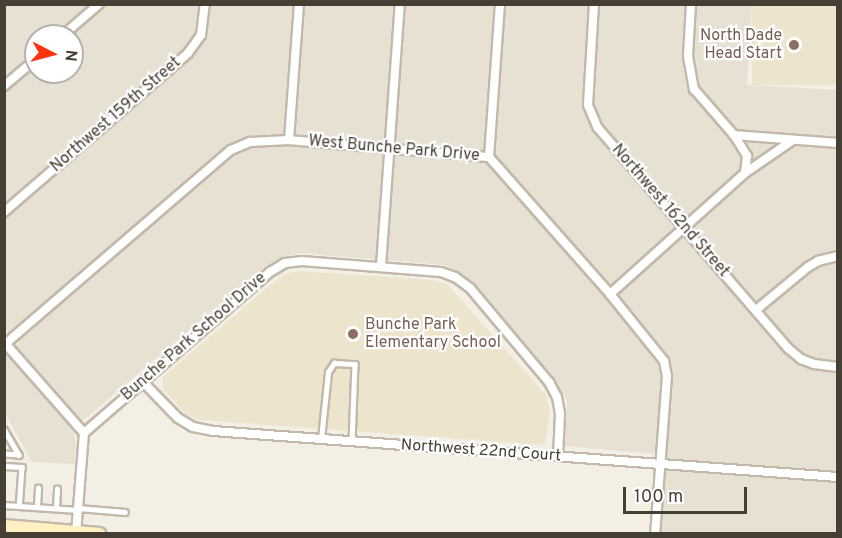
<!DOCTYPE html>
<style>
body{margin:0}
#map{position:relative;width:842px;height:538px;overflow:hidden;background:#f3efe5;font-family:Overpass,sans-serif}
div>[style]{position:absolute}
.residential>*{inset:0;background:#e7e1d3}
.education>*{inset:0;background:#ede4ce;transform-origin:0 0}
.roads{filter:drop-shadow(2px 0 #c2b9aa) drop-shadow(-2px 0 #c2b9aa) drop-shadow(0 2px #c2b9aa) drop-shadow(0 -2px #c2b9aa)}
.service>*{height:4.5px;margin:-2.25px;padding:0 2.25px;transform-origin:2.25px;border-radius:2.25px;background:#fff}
.minor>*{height:8px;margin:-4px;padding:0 4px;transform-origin:4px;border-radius:4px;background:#fff}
.secondary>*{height:12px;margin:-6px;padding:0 6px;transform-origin:6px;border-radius:6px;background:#fff0c3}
.dots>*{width:16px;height:16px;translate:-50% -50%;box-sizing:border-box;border:3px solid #fff;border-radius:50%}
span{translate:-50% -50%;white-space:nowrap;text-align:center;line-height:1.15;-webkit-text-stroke:4.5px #fff;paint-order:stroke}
.education-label{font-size:16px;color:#785e54}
.right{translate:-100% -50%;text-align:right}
.left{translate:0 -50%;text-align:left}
.street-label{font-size:16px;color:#463f34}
.frame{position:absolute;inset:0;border:6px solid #463f34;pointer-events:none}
.north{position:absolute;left:24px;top:24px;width:60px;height:60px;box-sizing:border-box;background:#fff;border:2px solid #b5b2ae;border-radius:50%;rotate:96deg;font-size:16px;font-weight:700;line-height:24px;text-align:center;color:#463f34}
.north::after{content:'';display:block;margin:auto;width:21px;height:27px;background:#ff3310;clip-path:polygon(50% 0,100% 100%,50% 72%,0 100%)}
.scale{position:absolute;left:623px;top:487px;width:124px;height:27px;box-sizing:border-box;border:3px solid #463f34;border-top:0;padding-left:8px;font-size:18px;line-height:21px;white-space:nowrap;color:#463f34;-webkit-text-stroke:4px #fff;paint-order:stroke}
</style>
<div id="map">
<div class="residential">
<i style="clip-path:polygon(evenodd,5px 5px,752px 5px,747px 85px,837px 90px,837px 533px,661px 533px,666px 455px,565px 446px,567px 401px,553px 377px,471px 280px,446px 265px,300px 253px,284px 257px,265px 266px,73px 429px,76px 444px,74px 464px,32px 462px,5px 413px,5px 354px,19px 343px,4px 326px,5px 5px,36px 36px,72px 36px,72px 72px,36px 72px,36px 36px)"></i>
</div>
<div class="education">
<i style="left:752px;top:5px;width:85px;height:80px"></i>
<i style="clip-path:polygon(299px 271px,432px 280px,447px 284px,546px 395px,550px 411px,545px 443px,541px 445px,200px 420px,187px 415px,163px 389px,163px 377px,270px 285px,287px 273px)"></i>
</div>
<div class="roads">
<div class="service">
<i style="left:4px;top:429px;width:30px;rotate:60deg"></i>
<i style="left:19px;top:455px;width:15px;rotate:-176deg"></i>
<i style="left:321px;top:439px;width:67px;rotate:-84deg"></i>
<i style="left:328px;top:372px;width:11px;rotate:-56deg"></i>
<i style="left:334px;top:363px;width:21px;rotate:3deg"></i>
<i style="left:355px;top:364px;width:77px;rotate:92.2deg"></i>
<i style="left:4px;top:466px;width:18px;rotate:3deg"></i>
<i style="left:22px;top:467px;width:39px;rotate:94deg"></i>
<i style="left:4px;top:505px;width:74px;rotate:3.9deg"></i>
<i style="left:37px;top:507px;width:19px;rotate:-87deg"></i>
<i style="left:56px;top:508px;width:19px;rotate:-87deg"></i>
<i style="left:78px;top:508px;width:47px;rotate:4.9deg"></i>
</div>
<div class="minor">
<i style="left:594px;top:4px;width:101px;rotate:93.4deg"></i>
<i style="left:588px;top:105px;width:25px;rotate:67deg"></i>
<i style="left:598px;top:128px;width:292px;rotate:49.2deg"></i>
<i style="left:789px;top:349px;width:16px;rotate:40deg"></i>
<i style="left:801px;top:359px;width:14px;rotate:21deg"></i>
<i style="left:814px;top:364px;width:24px;rotate:7deg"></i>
<i style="left:691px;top:4px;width:52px;rotate:93.3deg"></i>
<i style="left:688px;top:56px;width:34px;rotate:80deg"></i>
<i style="left:694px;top:89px;width:61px;rotate:49deg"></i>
<i style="left:734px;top:135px;width:25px;rotate:58deg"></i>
<i style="left:747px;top:156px;width:17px;rotate:97deg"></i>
<i style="left:62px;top:36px;width:49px;rotate:-40.9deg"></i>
<i style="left:4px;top:86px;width:42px;rotate:-40.2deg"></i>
<i style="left:734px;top:135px;width:104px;rotate:4.4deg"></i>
<i style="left:289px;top:140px;width:136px;rotate:-85.8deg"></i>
<i style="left:489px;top:157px;width:153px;rotate:-85.9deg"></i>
<i style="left:4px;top:212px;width:243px;rotate:-40.8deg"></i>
<i style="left:188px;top:53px;width:22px;rotate:-54deg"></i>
<i style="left:201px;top:35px;width:31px;rotate:-83deg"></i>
<i style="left:381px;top:266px;width:263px;rotate:-85.9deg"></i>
<i style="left:610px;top:294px;width:181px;rotate:-41.9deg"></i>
<i style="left:745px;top:173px;width:58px;rotate:-34.5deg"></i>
<i style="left:756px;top:310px;width:67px;rotate:-39.6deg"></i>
<i style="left:808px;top:267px;width:12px;rotate:-31deg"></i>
<i style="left:818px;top:261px;width:21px;rotate:-14deg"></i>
<i style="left:4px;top:342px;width:121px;rotate:48.7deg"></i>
<i style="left:4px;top:345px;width:299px;rotate:-40.7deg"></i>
<i style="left:231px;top:150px;width:21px;rotate:-23deg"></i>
<i style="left:250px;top:142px;width:39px;rotate:-3deg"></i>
<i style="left:289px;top:140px;width:201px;rotate:4.9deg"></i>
<i style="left:489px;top:157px;width:183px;rotate:48.5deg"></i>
<i style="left:610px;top:294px;width:86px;rotate:51.1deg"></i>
<i style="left:664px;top:361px;width:15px;rotate:79deg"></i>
<i style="left:667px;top:376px;width:158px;rotate:94.3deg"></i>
<i style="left:143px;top:382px;width:50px;rotate:45.8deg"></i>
<i style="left:178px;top:418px;width:17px;rotate:31deg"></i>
<i style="left:193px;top:427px;width:20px;rotate:11deg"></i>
<i style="left:213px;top:431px;width:627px;rotate:4.21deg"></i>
<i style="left:84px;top:433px;width:246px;rotate:-40.9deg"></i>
<i style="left:270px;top:272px;width:17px;rotate:-31deg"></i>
<i style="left:285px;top:263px;width:17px;rotate:-7deg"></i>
<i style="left:302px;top:261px;width:139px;rotate:4.5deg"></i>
<i style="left:441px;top:272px;width:15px;rotate:20deg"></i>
<i style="left:455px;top:277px;width:19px;rotate:36deg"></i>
<i style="left:470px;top:288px;width:123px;rotate:50deg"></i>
<i style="left:549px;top:382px;width:17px;rotate:62deg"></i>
<i style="left:557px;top:397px;width:17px;rotate:80deg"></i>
<i style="left:560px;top:414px;width:42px;rotate:92.7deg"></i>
<i style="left:76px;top:534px;width:101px;rotate:-85.5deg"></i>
</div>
<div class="secondary">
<i style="left:4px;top:526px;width:96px;rotate:4.8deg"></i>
</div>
</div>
<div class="dots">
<i style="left:794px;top:45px;background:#8d6e63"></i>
<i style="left:353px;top:334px;background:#8d6e63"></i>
</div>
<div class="education-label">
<span class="right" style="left:782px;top:45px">North Dade<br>Head Start</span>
<span class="left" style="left:365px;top:334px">Bunche Park<br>Elementary School</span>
</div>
<div class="street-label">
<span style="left:116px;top:115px;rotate:-41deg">Northwest 159th Street</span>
<span style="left:394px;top:149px;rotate:5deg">West Bunche Park Drive</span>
<span style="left:670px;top:211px;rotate:49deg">Northwest 162nd Street</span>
<span style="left:194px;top:337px;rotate:-41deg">Bunche Park School Drive</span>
<span style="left:481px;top:451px;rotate:4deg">Northwest 22nd Court</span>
</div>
<div class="frame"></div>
<div class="north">N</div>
<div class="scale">100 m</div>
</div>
